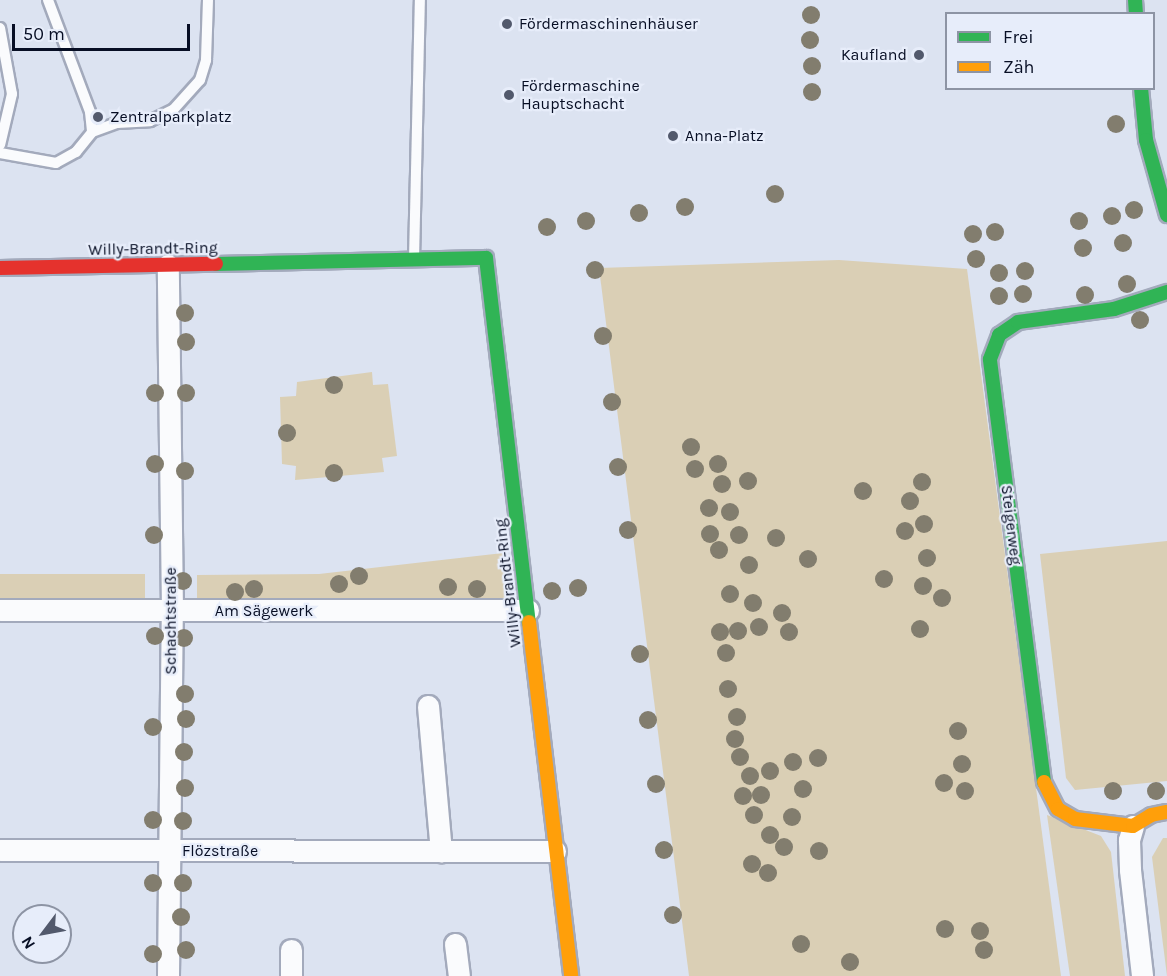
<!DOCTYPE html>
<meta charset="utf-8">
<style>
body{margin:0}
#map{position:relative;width:1167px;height:976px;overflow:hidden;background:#dce3f1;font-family:Karla,sans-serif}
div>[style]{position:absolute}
.green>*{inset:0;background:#dacfb5;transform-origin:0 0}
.roads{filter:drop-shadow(2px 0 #a3aabc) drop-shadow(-2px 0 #a3aabc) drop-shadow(0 2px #a3aabc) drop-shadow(0 -2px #a3aabc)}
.lane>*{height:10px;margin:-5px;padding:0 5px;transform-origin:5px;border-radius:5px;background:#fafbfd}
.street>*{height:21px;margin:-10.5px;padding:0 10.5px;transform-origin:10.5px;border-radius:10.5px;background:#fafbfd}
.fast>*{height:14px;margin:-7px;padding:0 7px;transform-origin:7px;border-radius:7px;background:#30b455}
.slow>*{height:14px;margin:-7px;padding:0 7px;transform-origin:7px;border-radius:7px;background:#ff9f0a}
.jam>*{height:14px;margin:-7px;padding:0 7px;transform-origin:7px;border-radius:7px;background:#e5322d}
.trees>*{width:18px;height:18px;margin:-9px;border-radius:50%;background:#827d6e}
.dots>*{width:16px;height:16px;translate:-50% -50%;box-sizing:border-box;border:3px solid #e7edfa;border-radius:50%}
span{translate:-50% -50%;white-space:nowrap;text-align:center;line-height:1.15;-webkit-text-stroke:4.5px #e7edfa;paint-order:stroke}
.poi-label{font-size:16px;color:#070e24}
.left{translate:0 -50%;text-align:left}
.right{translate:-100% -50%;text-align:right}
.street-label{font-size:16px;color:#070e24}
.legend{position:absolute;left:945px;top:12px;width:210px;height:78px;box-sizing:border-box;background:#e7edfa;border:2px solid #8d94a4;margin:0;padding:8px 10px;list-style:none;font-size:18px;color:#070e24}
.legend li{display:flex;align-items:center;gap:12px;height:30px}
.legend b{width:30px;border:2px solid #8d94a4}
.north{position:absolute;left:12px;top:904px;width:60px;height:60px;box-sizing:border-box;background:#e7edfa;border:2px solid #8d94a4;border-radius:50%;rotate:238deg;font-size:16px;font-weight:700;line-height:24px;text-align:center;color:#070e24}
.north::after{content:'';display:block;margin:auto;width:21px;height:27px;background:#52596c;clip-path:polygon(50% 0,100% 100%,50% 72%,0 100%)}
.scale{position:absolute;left:12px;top:24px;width:178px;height:27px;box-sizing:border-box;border:3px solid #070e24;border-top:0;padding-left:8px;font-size:18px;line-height:21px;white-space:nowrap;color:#070e24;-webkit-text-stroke:4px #e7edfa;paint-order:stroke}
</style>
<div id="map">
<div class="green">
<i style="clip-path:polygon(839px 260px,967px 269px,1061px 976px,689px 976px,599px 268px)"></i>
<i style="clip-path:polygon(372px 372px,373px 385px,388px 384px,397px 456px,382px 458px,384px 472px,295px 480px,296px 466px,282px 464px,280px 397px,296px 396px,297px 382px)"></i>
<i style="clip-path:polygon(1167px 541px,1167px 781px,1075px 790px,1066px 778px,1040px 554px)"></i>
<i style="clip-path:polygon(503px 553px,509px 602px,197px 601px,197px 575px,319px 574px)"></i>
<i style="left:0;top:574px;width:145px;height:27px"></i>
<i style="clip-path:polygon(1047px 815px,1101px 836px,1111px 852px,1125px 976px,1070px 976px)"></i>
<i style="clip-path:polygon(1163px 838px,1167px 838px,1167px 976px,1152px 857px)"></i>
</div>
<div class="roads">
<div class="lane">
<i style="left:48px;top:0;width:120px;rotate:69.4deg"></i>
<i style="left:90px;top:112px;width:20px;rotate:84deg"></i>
<i style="left:0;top:28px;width:67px;rotate:79.7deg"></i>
<i style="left:12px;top:94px;width:52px;rotate:103.2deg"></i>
<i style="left:0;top:153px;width:57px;rotate:10.1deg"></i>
<i style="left:56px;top:163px;width:23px;rotate:-29deg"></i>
<i style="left:76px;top:152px;width:26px;rotate:-51deg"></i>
<i style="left:92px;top:132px;width:27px;rotate:-20deg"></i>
<i style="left:117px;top:123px;width:33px;rotate:-3deg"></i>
<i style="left:150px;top:121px;width:25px;rotate:-26deg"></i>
<i style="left:173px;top:110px;width:40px;rotate:-48deg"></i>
<i style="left:200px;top:80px;width:21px;rotate:-73deg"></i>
<i style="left:206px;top:60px;width:60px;rotate:-88.1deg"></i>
<i style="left:414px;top:259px;width:259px;rotate:-88.7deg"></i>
</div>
<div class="street">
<i style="left:0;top:610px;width:528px"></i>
<i style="left:428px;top:706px;width:146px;rotate:84.9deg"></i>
<i style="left:1133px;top:826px;width:15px;rotate:106deg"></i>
<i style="left:1129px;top:840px;width:30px;rotate:88deg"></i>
<i style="left:1130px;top:870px;width:107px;rotate:83.5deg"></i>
<i style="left:0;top:850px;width:555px;rotate:0.1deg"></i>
<i style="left:455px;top:944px;width:32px;rotate:83deg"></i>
<i style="left:168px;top:976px;width:365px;rotate:-89.4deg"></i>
<i style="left:172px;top:611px;width:346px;rotate:-90.7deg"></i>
<i style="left:291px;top:976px;width:26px;rotate:-90deg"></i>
</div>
<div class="fast">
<i style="left:1135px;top:0;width:14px;rotate:86deg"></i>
<i style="left:1141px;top:88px;width:52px;rotate:84.5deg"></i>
<i style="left:1146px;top:140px;width:78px;rotate:74.4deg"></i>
<i style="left:216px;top:264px;width:270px;rotate:-1.3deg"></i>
<i style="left:486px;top:258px;width:367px;rotate:83.3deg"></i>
<i style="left:1044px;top:782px;width:426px;rotate:-97.3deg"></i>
<i style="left:990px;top:359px;width:26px;rotate:-69deg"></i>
<i style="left:999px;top:335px;width:23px;rotate:-34deg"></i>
<i style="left:1018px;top:322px;width:97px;rotate:-7.7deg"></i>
<i style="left:1114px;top:309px;width:56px;rotate:-17.8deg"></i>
</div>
<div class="slow">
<i style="left:529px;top:622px;width:356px;rotate:83.2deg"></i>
<i style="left:1044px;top:782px;width:30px;rotate:63deg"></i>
<i style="left:1058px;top:809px;width:20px;rotate:30deg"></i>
<i style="left:1075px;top:819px;width:58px;rotate:6.9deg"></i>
<i style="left:1133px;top:826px;width:21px;rotate:-31deg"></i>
<i style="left:1151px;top:815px;width:16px;rotate:-11deg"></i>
</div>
<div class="jam">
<i style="left:0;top:268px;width:216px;rotate:-1.1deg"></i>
</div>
</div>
<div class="trees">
<i style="left:811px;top:15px"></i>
<i style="left:810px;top:40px"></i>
<i style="left:812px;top:66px"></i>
<i style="left:812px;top:92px"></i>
<i style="left:1116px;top:124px"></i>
<i style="left:775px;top:194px"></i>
<i style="left:685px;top:207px"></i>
<i style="left:1134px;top:210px"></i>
<i style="left:639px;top:213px"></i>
<i style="left:1112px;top:216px"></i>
<i style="left:586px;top:221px"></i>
<i style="left:1079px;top:221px"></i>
<i style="left:547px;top:227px"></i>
<i style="left:995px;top:232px"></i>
<i style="left:973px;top:234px"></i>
<i style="left:1123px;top:243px"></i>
<i style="left:1083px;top:248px"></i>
<i style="left:976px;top:259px"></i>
<i style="left:595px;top:270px"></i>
<i style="left:1025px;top:271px"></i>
<i style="left:999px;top:273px"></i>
<i style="left:1127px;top:284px"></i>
<i style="left:1023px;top:294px"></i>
<i style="left:1085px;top:295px"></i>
<i style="left:999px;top:296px"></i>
<i style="left:185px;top:313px"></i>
<i style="left:1140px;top:320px"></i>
<i style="left:603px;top:336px"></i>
<i style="left:186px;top:342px"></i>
<i style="left:334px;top:385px"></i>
<i style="left:155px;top:393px"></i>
<i style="left:186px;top:393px"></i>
<i style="left:612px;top:402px"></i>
<i style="left:287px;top:433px"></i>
<i style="left:691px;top:447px"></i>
<i style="left:155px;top:464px"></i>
<i style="left:718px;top:464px"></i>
<i style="left:618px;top:467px"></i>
<i style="left:695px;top:469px"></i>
<i style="left:185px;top:471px"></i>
<i style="left:334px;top:473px"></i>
<i style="left:748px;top:481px"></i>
<i style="left:922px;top:482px"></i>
<i style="left:722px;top:484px"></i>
<i style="left:863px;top:491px"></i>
<i style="left:910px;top:501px"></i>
<i style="left:709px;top:508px"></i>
<i style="left:730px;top:512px"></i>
<i style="left:924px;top:524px"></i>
<i style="left:628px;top:530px"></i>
<i style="left:905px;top:531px"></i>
<i style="left:710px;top:534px"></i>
<i style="left:154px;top:535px"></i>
<i style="left:739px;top:535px"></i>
<i style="left:776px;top:538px"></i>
<i style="left:719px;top:550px"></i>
<i style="left:927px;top:558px"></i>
<i style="left:808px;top:559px"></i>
<i style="left:749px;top:565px"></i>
<i style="left:359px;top:576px"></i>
<i style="left:884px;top:579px"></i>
<i style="left:183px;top:581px"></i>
<i style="left:339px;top:584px"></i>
<i style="left:923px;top:586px"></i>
<i style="left:448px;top:587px"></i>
<i style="left:578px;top:588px"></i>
<i style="left:254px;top:589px"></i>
<i style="left:477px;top:589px"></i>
<i style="left:552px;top:591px"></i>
<i style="left:235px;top:592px"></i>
<i style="left:730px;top:594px"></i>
<i style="left:942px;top:598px"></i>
<i style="left:753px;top:603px"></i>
<i style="left:782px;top:613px"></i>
<i style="left:759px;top:627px"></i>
<i style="left:920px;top:629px"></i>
<i style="left:738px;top:631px"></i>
<i style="left:720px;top:632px"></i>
<i style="left:789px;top:632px"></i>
<i style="left:155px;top:636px"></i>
<i style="left:184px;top:638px"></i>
<i style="left:726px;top:653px"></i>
<i style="left:640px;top:654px"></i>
<i style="left:728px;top:689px"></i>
<i style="left:185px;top:694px"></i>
<i style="left:737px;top:717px"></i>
<i style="left:186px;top:719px"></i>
<i style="left:648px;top:720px"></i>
<i style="left:153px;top:727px"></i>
<i style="left:958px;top:731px"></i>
<i style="left:735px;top:739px"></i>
<i style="left:184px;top:752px"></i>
<i style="left:740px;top:757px"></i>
<i style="left:818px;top:758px"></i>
<i style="left:793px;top:762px"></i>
<i style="left:962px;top:764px"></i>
<i style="left:770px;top:771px"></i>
<i style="left:750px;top:776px"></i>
<i style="left:944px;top:783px"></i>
<i style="left:656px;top:784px"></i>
<i style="left:185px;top:788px"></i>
<i style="left:803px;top:789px"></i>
<i style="left:965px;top:791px"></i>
<i style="left:1113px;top:791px"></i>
<i style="left:1156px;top:791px"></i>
<i style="left:761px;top:795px"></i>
<i style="left:743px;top:796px"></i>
<i style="left:754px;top:815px"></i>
<i style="left:792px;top:817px"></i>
<i style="left:153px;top:820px"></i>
<i style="left:183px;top:821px"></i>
<i style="left:770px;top:835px"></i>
<i style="left:784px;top:847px"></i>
<i style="left:664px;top:850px"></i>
<i style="left:819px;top:851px"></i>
<i style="left:752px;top:864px"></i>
<i style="left:768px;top:873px"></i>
<i style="left:153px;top:883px"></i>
<i style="left:183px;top:883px"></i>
<i style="left:673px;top:915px"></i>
<i style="left:181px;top:917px"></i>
<i style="left:945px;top:929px"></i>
<i style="left:980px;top:931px"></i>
<i style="left:801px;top:944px"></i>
<i style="left:186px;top:950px"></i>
<i style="left:984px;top:950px"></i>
<i style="left:153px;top:954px"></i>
<i style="left:850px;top:962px"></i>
</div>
<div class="dots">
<i style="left:507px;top:24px;background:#52596c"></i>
<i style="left:919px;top:55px;background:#52596c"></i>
<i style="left:509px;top:95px;background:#52596c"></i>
<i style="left:98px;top:117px;background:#52596c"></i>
<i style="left:673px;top:136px;background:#52596c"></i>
</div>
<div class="poi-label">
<span class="left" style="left:519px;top:24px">Fördermaschinenhäuser</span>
<span class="right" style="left:907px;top:55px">Kaufland</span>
<span class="left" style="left:521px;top:95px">Fördermaschine<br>Hauptschacht</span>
<span class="left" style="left:110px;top:117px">Zentralparkplatz</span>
<span class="left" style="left:685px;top:136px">Anna-Platz</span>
</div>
<div class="street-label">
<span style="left:153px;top:249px;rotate:-1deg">Willy-Brandt-Ring</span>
<span style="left:1011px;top:525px;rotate:83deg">Steigerweg</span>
<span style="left:508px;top:583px;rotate:-97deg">Willy-Brandt-Ring</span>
<span style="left:264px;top:611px">Am Sägewerk</span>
<span style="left:171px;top:621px;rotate:-90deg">Schachtstraße</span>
<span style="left:220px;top:851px">Flözstraße</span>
</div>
<ul class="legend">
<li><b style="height:8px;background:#30b455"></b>Frei</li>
<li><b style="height:8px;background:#ff9f0a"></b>Zäh</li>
</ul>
<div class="north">N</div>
<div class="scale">50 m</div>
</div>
